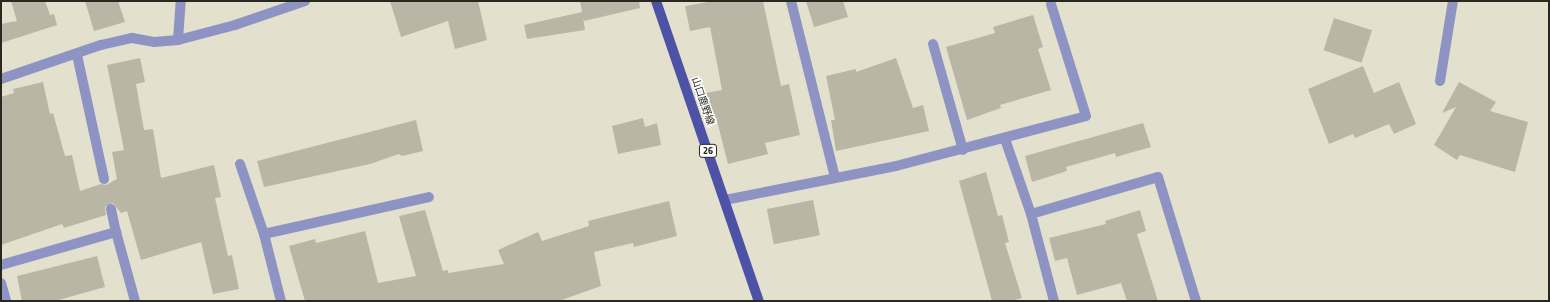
<!DOCTYPE html>
<meta charset="utf-8">
<style>
body{margin:0}
#map{position:relative;width:1550px;height:302px;overflow:hidden;background:#e4e0ce;font-family:"Titillium Web","Noto Sans JP",sans-serif}
div>[style]{position:absolute}
.building>*{inset:0;background:#bab6a5;transform-origin:0 0}
.street>*{height:10px;margin:-5px;padding:0 5px;transform-origin:5px;border-radius:5px;background:#8d94c3}
.primary>*{height:10px;margin:-5px;padding:0 5px;transform-origin:5px;border-radius:5px;background:#4d52a6}
span{translate:-50% -50%;white-space:nowrap;text-align:center;line-height:1.15;-webkit-text-stroke:3px #fff;paint-order:stroke}
.shield-label span{padding:1px 3px;background:#fff;border:1px solid;border-radius:3px;-webkit-text-stroke-width:0}
.shield-label{font-size:9px;color:#282720;font-weight:700}
.street-label{font-size:10px;color:#282720}
.frame{position:absolute;inset:0;border:2px solid #282720;pointer-events:none}
</style>
<div id="map">
<div class="building">
<i style="clip-path:polygon(11px 1px,45px 1px,50px 15px,54px 14px,57px 25px,1px 43px,1px 24px,17px 21px)"></i>
<i style="clip-path:polygon(85px 1px,118px 1px,125px 22px,94px 31px)"></i>
<i style="clip-path:polygon(390px 1px,478px 1px,487px 40px,455px 49px,448px 21px,401px 37px)"></i>
<i style="clip-path:polygon(580px 1px,639px 1px,640px 8px,584px 21px,583px 18px,585px 30px,527px 39px,524px 25px,582px 12px)"></i>
<i style="clip-path:polygon(714px 1px,763px 1px,781px 86px,789px 84px,800px 135px,765px 143px,768px 154px,728px 164px,716px 117px,710px 118px,705px 93px,722px 90px,710px 27px,690px 31px,685px 6px)"></i>
<i style="clip-path:polygon(806px 1px,843px 1px,848px 17px,814px 27px)"></i>
<i style="clip-path:polygon(1033px 15px,1043px 47px,1038px 49px,1051px 90px,1000px 105px,1001px 108px,967px 120px,946px 47px,995px 33px,993px 27px)"></i>
<i style="left:1334px;top:18px;width:40px;height:34px;rotate:18deg"></i>
<i style="clip-path:polygon(140px 58px,145px 82px,136px 84px,144px 130px,153px 129px,161px 178px,214px 165px,221px 197px,215px 198px,228px 256px,232px 255px,239px 289px,213px 294px,201px 242px,141px 260px,127px 211px,121px 213px,113px 203px,105px 207px,106px 215px,64px 228px,62px 224px,1px 245px,1px 97px,14px 93px,13px 89px,43px 82px,50px 114px,53px 113px,65px 156px,72px 155px,80px 191px,101px 184px,106px 185px,117px 179px,112px 152px,124px 150px,107px 65px)"></i>
<i style="clip-path:polygon(896px 58px,913px 108px,923px 105px,929px 131px,836px 151px,831px 120px,835px 120px,826px 76px,856px 69px,856px 72px)"></i>
<i style="clip-path:polygon(1363px 66px,1374px 93px,1399px 82px,1416px 124px,1394px 134px,1389px 124px,1355px 138px,1353px 134px,1329px 144px,1308px 89px)"></i>
<i style="clip-path:polygon(1459px 82px,1496px 102px,1490px 111px,1528px 122px,1515px 172px,1460px 155px,1457px 160px,1434px 145px,1456px 107px,1442px 113px)"></i>
<i style="clip-path:polygon(643px 118px,645px 127px,657px 123px,661px 145px,618px 154px,612px 126px)"></i>
<i style="clip-path:polygon(416px 120px,423px 151px,402px 156px,399px 154px,370px 164px,264px 187px,257px 161px)"></i>
<i style="clip-path:polygon(1143px 123px,1151px 147px,1116px 157px,1115px 153px,1066px 167px,1067px 171px,1032px 182px,1025px 156px)"></i>
<i style="clip-path:polygon(986px 172px,998px 216px,1002px 215px,1009px 242px,1005px 243px,1022px 298px,1011px 301px,992px 301px,959px 181px)"></i>
<i style="left:813px;top:200px;width:36px;height:47px;rotate:79deg"></i>
<i style="clip-path:polygon(669px 201px,677px 236px,634px 247px,633px 243px,594px 252px,601px 286px,559px 301px,305px 301px,289px 246px,315px 239px,316px 243px,365px 231px,378px 283px,416px 276px,399px 216px,425px 210px,443px 271px,448px 270px,448px 273px,504px 264px,498px 250px,538px 232px,542px 241px,589px 226px,588px 221px)"></i>
<i style="clip-path:polygon(1140px 210px,1146px 231px,1137px 234px,1158px 301px,1127px 301px,1121px 283px,1077px 295px,1067px 258px,1055px 261px,1049px 238px,1106px 224px,1105px 221px)"></i>
<i style="clip-path:polygon(97px 256px,105px 287px,55px 301px,22px 301px,17px 276px)"></i>
</div>
<div class="street">
<i style="left:791px;top:1px;width:181px;rotate:76deg"></i>
<i style="left:178px;top:40px;width:39px;rotate:-86deg"></i>
<i style="left:933px;top:44px;width:110px;rotate:74.2deg"></i>
<i style="left:77px;top:55px;width:127px;rotate:77.7deg"></i>
<i style="left:1px;top:79px;width:106px;rotate:-18.8deg"></i>
<i style="left:101px;top:45px;width:32px;rotate:-13deg"></i>
<i style="left:132px;top:38px;width:22px;rotate:10deg"></i>
<i style="left:154px;top:42px;width:24px;rotate:-5deg"></i>
<i style="left:178px;top:40px;width:59px;rotate:-14.7deg"></i>
<i style="left:235px;top:25px;width:74px;rotate:-18.9deg"></i>
<i style="left:1440px;top:81px;width:81px;rotate:-80.8deg"></i>
<i style="left:1005px;top:139px;width:79px;rotate:70.9deg"></i>
<i style="left:1031px;top:214px;width:90px;rotate:75.2deg"></i>
<i style="left:240px;top:164px;width:74px;rotate:71.1deg"></i>
<i style="left:264px;top:234px;width:69px;rotate:75.8deg"></i>
<i style="left:725px;top:200px;width:174px;rotate:-11.2deg"></i>
<i style="left:896px;top:166px;width:196px;rotate:-14.7deg"></i>
<i style="left:1086px;top:116px;width:117px;rotate:-107.4deg"></i>
<i style="left:111px;top:209px;width:24px;rotate:78deg"></i>
<i style="left:1031px;top:214px;width:132px;rotate:-16.2deg"></i>
<i style="left:1158px;top:177px;width:130px;rotate:73deg"></i>
<i style="left:264px;top:234px;width:169px;rotate:-12.6deg"></i>
<i style="left:1px;top:265px;width:120px;rotate:-16deg"></i>
<i style="left:116px;top:232px;width:72px;rotate:74.6deg"></i>
<i style="left:1px;top:283px;width:19px;rotate:74deg"></i>
</div>
<div class="primary">
<i style="left:656px;top:1px;width:317px;rotate:71.1deg"></i>
</div>
<div class="shield-label">
<span style="left:708px;top:151px">26</span>
</div>
<div class="street-label">
<span style="left:703px;top:101px;rotate:71deg">山口鹿野線</span>
</div>
<div class="frame"></div>
</div>
